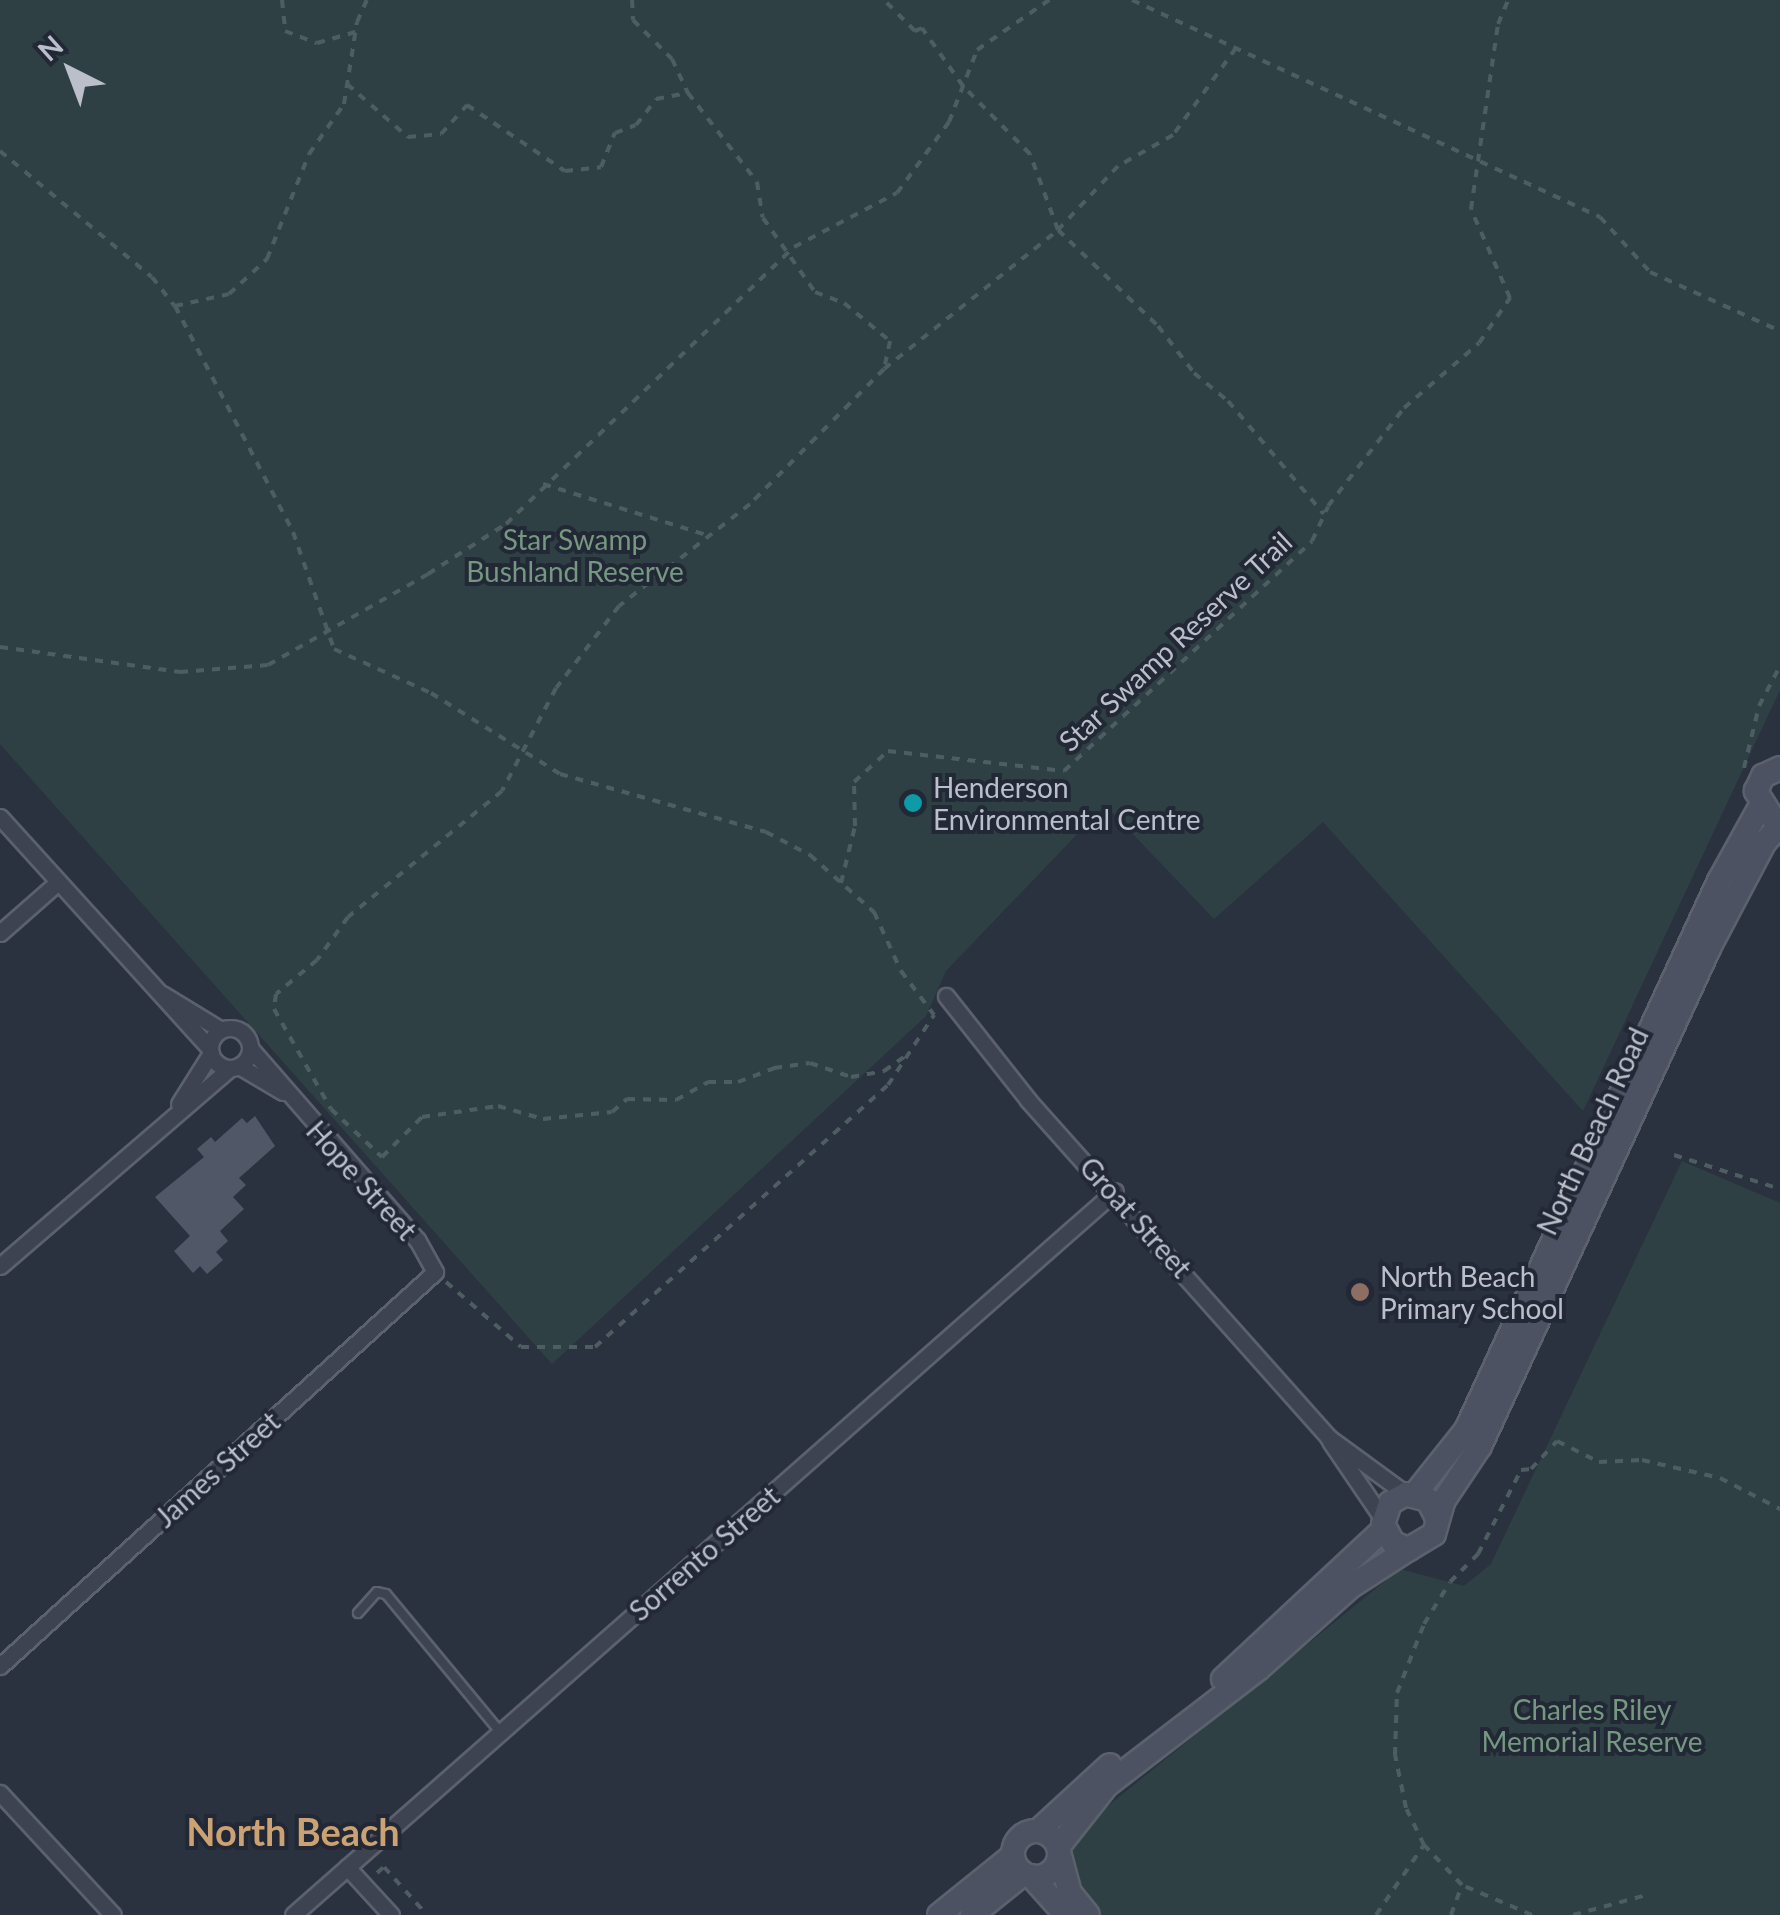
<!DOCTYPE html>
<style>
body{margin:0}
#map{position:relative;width:1780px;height:1915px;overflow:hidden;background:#2a313f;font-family:Lato,sans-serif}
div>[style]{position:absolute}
.green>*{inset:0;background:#2f4044}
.building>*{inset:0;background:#505868}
.path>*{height:4px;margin-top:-2px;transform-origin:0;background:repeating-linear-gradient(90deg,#4e5d61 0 8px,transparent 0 16px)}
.roads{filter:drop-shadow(2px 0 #5b616d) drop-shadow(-2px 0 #5b616d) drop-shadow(0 2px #5b616d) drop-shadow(0 -2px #5b616d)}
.lane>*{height:8px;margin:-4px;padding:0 4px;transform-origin:4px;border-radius:4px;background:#3d4350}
.street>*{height:15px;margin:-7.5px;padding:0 7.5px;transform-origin:7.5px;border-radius:7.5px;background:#3d4350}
.street>.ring{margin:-7.5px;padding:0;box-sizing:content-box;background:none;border:15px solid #3d4350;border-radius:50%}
.secondary>*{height:22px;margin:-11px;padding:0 11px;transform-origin:11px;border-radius:11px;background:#4c5262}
.secondary>.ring{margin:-11px;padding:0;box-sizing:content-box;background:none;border:22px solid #4c5262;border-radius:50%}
.dots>*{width:28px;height:28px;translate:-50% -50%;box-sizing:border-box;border:5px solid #222835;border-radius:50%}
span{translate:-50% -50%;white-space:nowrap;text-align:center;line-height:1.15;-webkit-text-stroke:8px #222835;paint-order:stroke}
.park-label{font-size:28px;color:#749880}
.street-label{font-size:28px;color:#babfca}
.poi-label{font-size:28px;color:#babfca}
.left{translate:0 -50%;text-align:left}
.district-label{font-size:38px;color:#cba274;font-weight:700}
.north{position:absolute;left:20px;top:20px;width:100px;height:100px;-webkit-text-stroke:8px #222835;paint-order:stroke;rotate:318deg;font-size:28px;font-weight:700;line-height:40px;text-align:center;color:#babfca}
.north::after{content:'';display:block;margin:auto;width:35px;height:45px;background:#babfca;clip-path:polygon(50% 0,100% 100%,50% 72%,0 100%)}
</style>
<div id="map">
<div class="green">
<i style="clip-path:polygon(0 0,1780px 0,1780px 690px,1583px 1111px,1323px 822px,1214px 919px,1105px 805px,946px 971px,926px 1016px,552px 1364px,0 744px)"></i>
<i style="clip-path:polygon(1682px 1161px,1780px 1203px,1780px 1915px,1100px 1915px,1070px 1881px,1066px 1840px,1400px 1569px,1464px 1586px,1491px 1564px)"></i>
</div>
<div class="building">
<i style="clip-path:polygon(255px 1116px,275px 1146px,239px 1178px,246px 1185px,233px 1197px,244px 1209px,220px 1231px,228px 1241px,216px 1252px,223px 1260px,207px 1274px,200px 1266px,193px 1273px,174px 1251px,190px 1236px,155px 1197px,204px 1157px,197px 1149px,211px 1137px,215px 1142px,242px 1118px,247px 1123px)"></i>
</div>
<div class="path">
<i style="left:282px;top:0;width:31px;rotate:84deg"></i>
<i style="left:285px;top:31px;width:34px;rotate:21deg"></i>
<i style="left:317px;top:43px;width:40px;rotate:-16deg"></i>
<i style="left:632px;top:0;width:20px;rotate:87deg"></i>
<i style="left:633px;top:20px;width:55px;rotate:45deg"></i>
<i style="left:672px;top:59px;width:38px;rotate:65deg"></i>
<i style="left:1132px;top:0;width:516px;rotate:24.88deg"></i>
<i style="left:1600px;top:217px;width:74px;rotate:47.7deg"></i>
<i style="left:1650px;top:272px;width:143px;rotate:24.4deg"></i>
<i style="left:1236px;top:48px;width:107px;rotate:125.9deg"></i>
<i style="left:1173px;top:135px;width:63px;rotate:150.6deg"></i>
<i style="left:1118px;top:166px;width:88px;rotate:133.2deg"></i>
<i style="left:1058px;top:230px;width:139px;rotate:43.8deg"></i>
<i style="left:1158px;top:326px;width:59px;rotate:52.5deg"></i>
<i style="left:1194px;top:373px;width:44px;rotate:39.5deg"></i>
<i style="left:1228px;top:401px;width:148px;rotate:49.7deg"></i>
<i style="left:347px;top:84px;width:81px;rotate:41deg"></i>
<i style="left:408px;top:137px;width:33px;rotate:-5deg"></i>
<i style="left:441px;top:134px;width:39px;rotate:-48deg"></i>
<i style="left:467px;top:105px;width:118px;rotate:34deg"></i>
<i style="left:565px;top:171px;width:36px;rotate:-6deg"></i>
<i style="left:601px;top:167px;width:37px;rotate:-68deg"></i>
<i style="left:615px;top:133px;width:22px;rotate:-21deg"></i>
<i style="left:636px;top:125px;width:33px;rotate:-52deg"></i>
<i style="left:656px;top:99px;width:33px;rotate:-11deg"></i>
<i style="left:688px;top:93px;width:113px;rotate:52.2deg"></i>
<i style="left:757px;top:182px;width:36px;rotate:81deg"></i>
<i style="left:763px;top:218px;width:90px;rotate:54.9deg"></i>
<i style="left:815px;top:292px;width:31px;rotate:21deg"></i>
<i style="left:844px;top:303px;width:60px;rotate:39.6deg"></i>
<i style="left:890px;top:341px;width:29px;rotate:102deg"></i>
<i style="left:884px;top:369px;width:190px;rotate:134.8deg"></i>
<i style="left:750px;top:504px;width:166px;rotate:142.1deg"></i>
<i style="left:619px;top:606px;width:103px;rotate:127.5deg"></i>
<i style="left:556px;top:688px;width:116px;rotate:117.7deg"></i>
<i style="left:502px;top:791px;width:199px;rotate:140.7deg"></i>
<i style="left:348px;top:917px;width:53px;rotate:125.8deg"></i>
<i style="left:317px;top:960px;width:53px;rotate:140.3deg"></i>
<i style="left:276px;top:994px;width:15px;rotate:98deg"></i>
<i style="left:274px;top:1009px;width:115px;rotate:60.3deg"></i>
<i style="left:331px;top:1109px;width:70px;rotate:43.3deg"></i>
<i style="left:382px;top:1157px;width:57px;rotate:-45deg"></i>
<i style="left:422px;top:1117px;width:77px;rotate:-8.2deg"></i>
<i style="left:498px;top:1106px;width:47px;rotate:16.1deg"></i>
<i style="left:543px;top:1119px;width:69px;rotate:-5.8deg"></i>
<i style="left:612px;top:1112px;width:20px;rotate:-41deg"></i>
<i style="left:627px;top:1099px;width:49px;rotate:1.2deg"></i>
<i style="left:676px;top:1100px;width:37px;rotate:-29deg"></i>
<i style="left:708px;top:1082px;width:30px"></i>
<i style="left:738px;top:1082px;width:39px;rotate:-21deg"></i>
<i style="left:774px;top:1068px;width:36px;rotate:-8deg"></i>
<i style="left:810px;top:1063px;width:43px;rotate:18.9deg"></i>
<i style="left:851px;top:1077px;width:34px;rotate:-10deg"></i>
<i style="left:884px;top:1071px;width:29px;rotate:-35deg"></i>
<i style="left:0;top:151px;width:197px;rotate:39.7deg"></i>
<i style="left:152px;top:277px;width:37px;rotate:52deg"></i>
<i style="left:175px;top:306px;width:255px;rotate:62.4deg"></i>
<i style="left:293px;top:532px;width:124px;rotate:70.7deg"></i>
<i style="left:334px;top:649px;width:107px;rotate:24.4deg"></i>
<i style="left:431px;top:693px;width:152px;rotate:32.1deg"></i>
<i style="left:560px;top:774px;width:214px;rotate:15.7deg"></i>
<i style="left:766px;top:832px;width:50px;rotate:27.6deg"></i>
<i style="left:810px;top:855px;width:86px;rotate:41.7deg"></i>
<i style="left:874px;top:912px;width:65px;rotate:65.4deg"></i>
<i style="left:901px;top:971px;width:55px;rotate:53.1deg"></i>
<i style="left:175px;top:306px;width:55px;rotate:-12.5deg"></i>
<i style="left:229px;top:294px;width:52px;rotate:-42.6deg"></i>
<i style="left:267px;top:259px;width:113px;rotate:-68.2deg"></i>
<i style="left:309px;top:154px;width:61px;rotate:-55deg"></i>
<i style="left:344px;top:104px;width:83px;rotate:-81deg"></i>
<i style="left:357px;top:22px;width:24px;rotate:-66deg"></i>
<i style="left:884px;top:369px;width:223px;rotate:-38.6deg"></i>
<i style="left:1058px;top:230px;width:81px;rotate:-110.2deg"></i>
<i style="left:1030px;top:154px;width:95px;rotate:-134.6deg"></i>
<i style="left:963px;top:86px;width:71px;rotate:-125.3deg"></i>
<i style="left:922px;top:28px;width:8px;rotate:157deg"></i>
<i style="left:915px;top:31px;width:44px;rotate:-135deg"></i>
<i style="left:543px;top:484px;width:175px;rotate:17.3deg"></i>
<i style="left:0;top:647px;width:182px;rotate:7.9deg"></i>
<i style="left:180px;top:672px;width:88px;rotate:-4.5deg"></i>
<i style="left:268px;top:665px;width:184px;rotate:-29.6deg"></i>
<i style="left:428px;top:574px;width:93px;rotate:-32.7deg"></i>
<i style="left:506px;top:524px;width:400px;rotate:-43.9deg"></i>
<i style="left:794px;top:247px;width:116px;rotate:-27.7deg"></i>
<i style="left:897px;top:193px;width:88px;rotate:-53.8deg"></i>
<i style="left:949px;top:122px;width:77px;rotate:-68.7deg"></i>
<i style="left:977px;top:50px;width:88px;rotate:-34.8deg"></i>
<i style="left:1744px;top:768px;width:64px;rotate:-76.4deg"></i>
<i style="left:1759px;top:706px;width:45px;rotate:-62.3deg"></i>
<i style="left:841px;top:883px;width:59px;rotate:-76.2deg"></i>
<i style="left:855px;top:826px;width:44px;rotate:-91.3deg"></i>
<i style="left:854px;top:782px;width:46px;rotate:-42.4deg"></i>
<i style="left:888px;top:751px;width:177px;rotate:6.5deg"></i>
<i style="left:1064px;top:771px;width:338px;rotate:-42.8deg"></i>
<i style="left:1312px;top:541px;width:38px;rotate:-65deg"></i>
<i style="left:1328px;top:506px;width:124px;rotate:-52.2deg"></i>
<i style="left:1404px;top:408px;width:99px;rotate:-40.9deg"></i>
<i style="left:1479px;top:343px;width:55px;rotate:-55.4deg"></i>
<i style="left:1510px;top:298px;width:97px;rotate:-113.7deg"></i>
<i style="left:1471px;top:209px;width:187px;rotate:-81.7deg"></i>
<i style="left:1498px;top:24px;width:26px;rotate:-67deg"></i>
<i style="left:1674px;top:1155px;width:111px;rotate:17.8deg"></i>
<i style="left:446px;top:1282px;width:99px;rotate:40.9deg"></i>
<i style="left:521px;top:1347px;width:74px"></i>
<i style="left:595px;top:1347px;width:393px;rotate:-41.8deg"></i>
<i style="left:888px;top:1085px;width:84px;rotate:-56.7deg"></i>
<i style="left:377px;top:1873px;width:9px;rotate:-41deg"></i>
<i style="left:384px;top:1867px;width:64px;rotate:48.1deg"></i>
<i style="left:1376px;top:1915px;width:85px;rotate:-55.6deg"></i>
<i style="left:1451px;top:1915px;width:32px;rotate:-70deg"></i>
<i style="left:1532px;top:1915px;width:76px;rotate:-156.8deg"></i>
<i style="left:1462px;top:1885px;width:55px;rotate:-133.5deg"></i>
<i style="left:1424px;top:1845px;width:41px;rotate:-115.9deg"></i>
<i style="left:1406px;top:1808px;width:54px;rotate:-101.7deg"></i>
<i style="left:1395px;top:1755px;width:62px;rotate:-88.2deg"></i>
<i style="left:1397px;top:1693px;width:74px;rotate:-68.6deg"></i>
<i style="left:1424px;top:1624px;width:49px;rotate:-58.2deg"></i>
<i style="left:1450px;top:1582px;width:40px;rotate:-45deg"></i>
<i style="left:1478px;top:1554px;width:94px;rotate:-62.9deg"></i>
<i style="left:1521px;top:1470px;width:10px;rotate:-6deg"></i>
<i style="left:1531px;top:1469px;width:38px;rotate:-47deg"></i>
<i style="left:1557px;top:1441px;width:47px;rotate:26.6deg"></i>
<i style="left:1599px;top:1462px;width:43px;rotate:-2.7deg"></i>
<i style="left:1642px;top:1460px;width:80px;rotate:13deg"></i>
<i style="left:1720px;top:1478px;width:68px;rotate:27.3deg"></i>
<i style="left:1573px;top:1915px;width:73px;rotate:-15.2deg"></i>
</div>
<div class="roads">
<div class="lane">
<i style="left:358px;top:1613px;width:28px;rotate:-48deg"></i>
<i style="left:377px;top:1592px;width:9px;rotate:13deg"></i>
<i style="left:386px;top:1594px;width:179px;rotate:50.4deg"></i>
</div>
<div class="street">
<i style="left:0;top:817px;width:313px;rotate:47.8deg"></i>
<i style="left:0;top:933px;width:77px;rotate:-41.3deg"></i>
<i style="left:162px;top:994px;width:69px;rotate:31.4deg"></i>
<i style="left:946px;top:996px;width:132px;rotate:51.7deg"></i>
<i style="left:1028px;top:1100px;width:451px;rotate:48.3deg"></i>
<i style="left:1328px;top:1437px;width:97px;rotate:36.2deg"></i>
<i class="ring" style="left:210px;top:1028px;width:25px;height:25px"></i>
<i style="left:239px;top:1066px;width:51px;rotate:30.6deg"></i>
<i style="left:179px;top:1104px;width:60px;rotate:-57.9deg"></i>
<i style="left:0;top:1266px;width:303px;rotate:-40.7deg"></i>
<i style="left:1330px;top:1441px;width:94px;rotate:55.8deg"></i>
<i style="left:0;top:1666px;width:587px;rotate:-42.17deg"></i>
<i style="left:435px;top:1272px;width:37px;rotate:-119deg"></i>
<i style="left:417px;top:1240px;width:253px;rotate:-131deg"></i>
<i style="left:0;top:1793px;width:166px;rotate:47.2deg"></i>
<i style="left:347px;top:1867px;width:65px;rotate:47.5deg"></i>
<i style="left:293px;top:1915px;width:1095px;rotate:-41.37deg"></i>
</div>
<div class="secondary">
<i style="left:1772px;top:817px;width:31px;rotate:-122deg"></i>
<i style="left:1756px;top:791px;width:17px;rotate:-65deg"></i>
<i style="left:1763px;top:776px;width:19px;rotate:-25deg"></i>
<i style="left:1415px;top:1494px;width:82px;rotate:-51.4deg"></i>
<i style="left:1466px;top:1430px;width:604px;rotate:-65.26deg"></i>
<i style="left:1719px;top:881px;width:85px;rotate:-61deg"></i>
<i style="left:1437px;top:1518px;width:20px;rotate:-117deg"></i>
<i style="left:1428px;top:1500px;width:23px;rotate:-165deg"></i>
<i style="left:1406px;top:1494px;width:18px;rotate:151deg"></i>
<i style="left:1390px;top:1503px;width:22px;rotate:108deg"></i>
<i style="left:1383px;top:1524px;width:21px;rotate:62deg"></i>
<i style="left:1393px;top:1543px;width:17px;rotate:21deg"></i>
<i style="left:1409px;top:1549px;width:29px;rotate:-31deg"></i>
<i style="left:1434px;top:1534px;width:35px;rotate:-74deg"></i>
<i style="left:1444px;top:1500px;width:65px;rotate:-56.3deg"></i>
<i style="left:1480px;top:1446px;width:550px;rotate:-65.3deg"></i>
<i style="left:1710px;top:946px;width:116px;rotate:-62.3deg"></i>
<i style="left:1764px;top:843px;width:24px;rotate:-48deg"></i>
<i style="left:1223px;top:1679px;width:220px;rotate:-43deg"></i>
<i style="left:1039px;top:1830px;width:96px;rotate:-42.5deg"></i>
<i class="ring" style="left:1013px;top:1831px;width:24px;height:24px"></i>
<i style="left:1058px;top:1847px;width:79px;rotate:-51.7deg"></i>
<i style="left:1107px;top:1785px;width:190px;rotate:-37.5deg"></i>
<i style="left:1258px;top:1669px;width:123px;rotate:-41.7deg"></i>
<i style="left:1350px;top:1587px;width:70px;rotate:-32.8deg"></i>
<i style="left:1059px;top:1852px;width:42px;rotate:75deg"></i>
<i style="left:1070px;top:1893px;width:28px;rotate:51deg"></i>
<i style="left:1031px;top:1876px;width:52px;rotate:48.1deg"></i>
<i style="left:939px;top:1915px;width:94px;rotate:-38.9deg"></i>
<i style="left:972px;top:1915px;width:65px;rotate:-38.8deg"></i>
</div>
</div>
<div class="dots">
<i style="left:913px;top:803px;background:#0f9aa8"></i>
<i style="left:1360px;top:1292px;background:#8d6e63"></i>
</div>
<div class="park-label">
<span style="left:575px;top:555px">Star Swamp<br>Bushland Reserve</span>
<span style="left:1592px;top:1725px">Charles Riley<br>Memorial Reserve</span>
</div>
<div class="street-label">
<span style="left:1175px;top:641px;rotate:-43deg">Star Swamp Reserve Trail</span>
<span style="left:1592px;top:1131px;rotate:-65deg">North Beach Road</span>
<span style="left:362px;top:1180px;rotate:48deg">Hope Street</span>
<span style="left:1136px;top:1217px;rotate:48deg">Groat Street</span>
<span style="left:217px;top:1469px;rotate:-42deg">James Street</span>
<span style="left:704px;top:1553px;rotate:-41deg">Sorrento Street</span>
</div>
<div class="poi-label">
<span class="left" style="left:933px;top:803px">Henderson<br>Environmental Centre</span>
<span class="left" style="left:1380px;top:1292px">North Beach<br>Primary School</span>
</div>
<div class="district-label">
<span style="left:293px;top:1832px">North Beach</span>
</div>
<div class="north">N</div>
</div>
